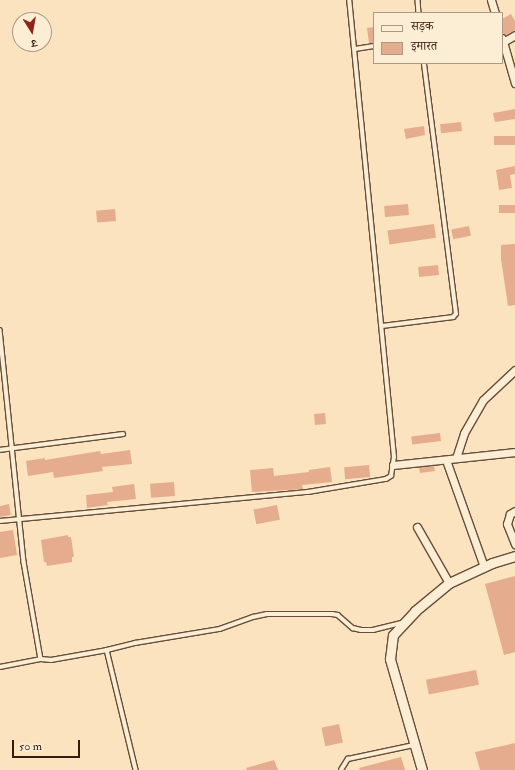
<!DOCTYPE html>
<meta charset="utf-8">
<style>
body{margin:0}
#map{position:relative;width:515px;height:770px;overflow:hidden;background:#fbe3bf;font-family:"IM FELL Double Pica","Noto Serif Devanagari",serif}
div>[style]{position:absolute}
.building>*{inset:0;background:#e5ac8e;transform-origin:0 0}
.roads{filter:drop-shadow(1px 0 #664e3a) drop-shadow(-1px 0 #664e3a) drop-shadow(0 1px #664e3a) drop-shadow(0 -1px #664e3a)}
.service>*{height:3.5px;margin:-1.75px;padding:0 1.75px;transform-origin:1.75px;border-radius:1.75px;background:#fcedd5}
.minor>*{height:7px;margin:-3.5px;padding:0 3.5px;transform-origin:3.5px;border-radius:3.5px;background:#fcedd5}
.tertiary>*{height:9px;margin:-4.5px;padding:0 4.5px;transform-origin:4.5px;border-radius:4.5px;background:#fcedd5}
span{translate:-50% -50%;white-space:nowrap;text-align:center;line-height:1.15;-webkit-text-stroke:3px #fcedd5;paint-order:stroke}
.legend{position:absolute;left:373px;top:12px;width:130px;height:52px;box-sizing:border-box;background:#fcedd5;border:1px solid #ac9a85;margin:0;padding:5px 7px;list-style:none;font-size:12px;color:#351d0e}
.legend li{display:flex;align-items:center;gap:8px;height:20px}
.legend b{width:20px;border:1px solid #ac9a85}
.north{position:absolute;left:12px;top:12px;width:40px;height:40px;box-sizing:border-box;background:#fcedd5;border:1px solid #ac9a85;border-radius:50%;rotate:169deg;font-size:11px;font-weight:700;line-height:16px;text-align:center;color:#351d0e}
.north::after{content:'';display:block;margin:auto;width:14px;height:18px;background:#8f2418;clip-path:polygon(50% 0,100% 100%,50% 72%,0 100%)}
.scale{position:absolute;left:12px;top:740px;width:68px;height:18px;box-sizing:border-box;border:2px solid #351d0e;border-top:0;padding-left:5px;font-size:12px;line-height:14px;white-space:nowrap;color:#351d0e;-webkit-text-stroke:3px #fcedd5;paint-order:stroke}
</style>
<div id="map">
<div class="building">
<i style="clip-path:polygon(511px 14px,515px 21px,515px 30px,506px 35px,502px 33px,502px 19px)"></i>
<i style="clip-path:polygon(374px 27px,374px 43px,369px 43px,367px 28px)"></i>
<i style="clip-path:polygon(515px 109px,515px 119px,495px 122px,493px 113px)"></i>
<i style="left:461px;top:122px;width:9px;height:21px;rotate:84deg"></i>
<i style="clip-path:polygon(424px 126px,425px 135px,406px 139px,404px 129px)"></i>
<i style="left:515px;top:136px;width:9px;height:21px;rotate:90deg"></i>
<i style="clip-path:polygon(515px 166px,515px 174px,510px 175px,512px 188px,499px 190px,496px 170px)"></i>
<i style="left:408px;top:204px;width:11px;height:24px;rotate:85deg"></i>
<i style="left:515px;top:205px;width:8px;height:16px;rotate:90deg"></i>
<i style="left:115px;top:209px;width:12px;height:19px;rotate:85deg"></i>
<i style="left:434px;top:224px;width:14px;height:47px;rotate:82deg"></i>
<i style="left:469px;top:226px;width:10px;height:18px;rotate:79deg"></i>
<i style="clip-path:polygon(515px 244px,515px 305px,508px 306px,501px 259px,501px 245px)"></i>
<i style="left:438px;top:265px;width:10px;height:20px;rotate:84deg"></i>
<i style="left:325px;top:413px;width:11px;height:11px;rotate:85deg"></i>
<i style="left:440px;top:433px;width:8px;height:29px;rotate:83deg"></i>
<i style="clip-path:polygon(130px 450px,132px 464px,102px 467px,103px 471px,54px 478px,53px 472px,28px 476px,26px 461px,45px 458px,45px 460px,100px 451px,101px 454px)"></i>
<i style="left:369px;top:465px;width:12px;height:25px;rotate:85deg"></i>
<i style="clip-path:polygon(434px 466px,435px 471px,420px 473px,419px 467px)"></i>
<i style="clip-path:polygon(330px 467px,332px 482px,302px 485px,303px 489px,252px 492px,250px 470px,273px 468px,274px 476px,309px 472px,309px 470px)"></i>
<i style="left:174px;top:482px;width:14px;height:24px;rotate:86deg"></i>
<i style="clip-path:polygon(134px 484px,136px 499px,107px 502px,108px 505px,87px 508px,86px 495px,113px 492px,112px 487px)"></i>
<i style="clip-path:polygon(9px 504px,11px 515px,0 517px,0 506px)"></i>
<i style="left:277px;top:505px;width:15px;height:24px;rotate:79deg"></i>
<i style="clip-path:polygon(13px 530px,17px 555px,0 558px,0 532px)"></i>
<i style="clip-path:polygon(68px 535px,68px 537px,71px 537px,74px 557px,72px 557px,72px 562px,47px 566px,46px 562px,44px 562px,41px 540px)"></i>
<i style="clip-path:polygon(515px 576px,515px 652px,504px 655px,485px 584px)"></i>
<i style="left:476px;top:670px;width:15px;height:51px;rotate:79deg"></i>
<i style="left:339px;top:724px;width:19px;height:18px;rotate:78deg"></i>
<i style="clip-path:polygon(515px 743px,515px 770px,480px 770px,475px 752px)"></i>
<i style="clip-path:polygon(401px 757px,405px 770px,360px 770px,359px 768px)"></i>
<i style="clip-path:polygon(274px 760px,278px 770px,247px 770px,246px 768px)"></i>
</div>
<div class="roads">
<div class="service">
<i style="left:418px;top:0;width:13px;rotate:86deg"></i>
<i style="left:355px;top:49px;width:19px;rotate:-9deg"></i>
<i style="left:382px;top:326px;width:72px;rotate:-7.2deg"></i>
<i style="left:453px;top:317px;width:4px;rotate:-45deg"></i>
<i style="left:456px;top:314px;width:253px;rotate:-97.3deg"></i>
<i style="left:0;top:330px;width:233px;rotate:84.1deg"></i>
<i style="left:24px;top:562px;width:98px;rotate:80.1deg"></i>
<i style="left:41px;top:659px;width:10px;rotate:6deg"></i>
<i style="left:51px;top:660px;width:57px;rotate:-10.1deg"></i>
<i style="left:107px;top:650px;width:29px;rotate:-14deg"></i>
<i style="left:135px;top:643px;width:86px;rotate:-9.4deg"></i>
<i style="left:220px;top:629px;width:35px;rotate:-20deg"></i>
<i style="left:253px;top:617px;width:14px;rotate:-12deg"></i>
<i style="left:267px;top:614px;width:65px"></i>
<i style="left:332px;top:614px;width:6px;rotate:9deg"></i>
<i style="left:338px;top:615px;width:20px;rotate:41deg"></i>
<i style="left:353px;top:628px;width:8px;rotate:14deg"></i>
<i style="left:361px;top:630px;width:12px"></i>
<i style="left:373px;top:630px;width:29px;rotate:-14deg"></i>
<i style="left:0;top:450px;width:124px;rotate:-7.4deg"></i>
<i style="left:0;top:521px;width:309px;rotate:-5.4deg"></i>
<i style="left:308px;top:492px;width:79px;rotate:-9.5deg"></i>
<i style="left:386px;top:479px;width:6px;rotate:-31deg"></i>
<i style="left:391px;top:476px;width:19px;rotate:-81deg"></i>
<i style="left:394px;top:457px;width:459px;rotate:-95.6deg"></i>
<i style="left:107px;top:650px;width:123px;rotate:76.4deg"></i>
<i style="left:0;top:667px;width:42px;rotate:-11deg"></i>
<i style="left:341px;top:770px;width:13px;rotate:-58deg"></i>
<i style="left:348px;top:759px;width:67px;rotate:-12deg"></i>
</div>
<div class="minor">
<i style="left:491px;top:0;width:14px;rotate:73deg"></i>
<i style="left:502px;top:38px;width:47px;rotate:73.9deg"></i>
<i style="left:503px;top:42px;width:14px;rotate:-30deg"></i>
<i style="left:456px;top:458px;width:26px;rotate:-72deg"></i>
<i style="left:464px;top:433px;width:38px;rotate:-60deg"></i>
<i style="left:483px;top:400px;width:44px;rotate:-43.2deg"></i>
<i style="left:446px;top:460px;width:114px;rotate:70.4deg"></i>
<i style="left:393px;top:465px;width:123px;rotate:-6.1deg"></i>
<i style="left:515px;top:511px;width:6px;rotate:149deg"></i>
<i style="left:510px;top:514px;width:10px;rotate:107deg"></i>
<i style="left:507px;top:524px;width:22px;rotate:68deg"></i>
<i style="left:417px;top:527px;width:64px;rotate:60.3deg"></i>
</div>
<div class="tertiary">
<i style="left:422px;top:770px;width:116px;rotate:-106.1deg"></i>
<i style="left:390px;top:659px;width:24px;rotate:-83deg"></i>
<i style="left:393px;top:635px;width:33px;rotate:-47deg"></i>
<i style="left:415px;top:611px;width:44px;rotate:-39.5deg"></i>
<i style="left:449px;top:583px;width:47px;rotate:-24.9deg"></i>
<i style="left:492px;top:563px;width:24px;rotate:-17deg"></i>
</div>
</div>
<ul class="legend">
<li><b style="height:5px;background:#fcedd5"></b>सड़क</li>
<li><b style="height:11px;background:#e5ac8e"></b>इमारत</li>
</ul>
<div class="north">उ</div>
<div class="scale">50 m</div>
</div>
